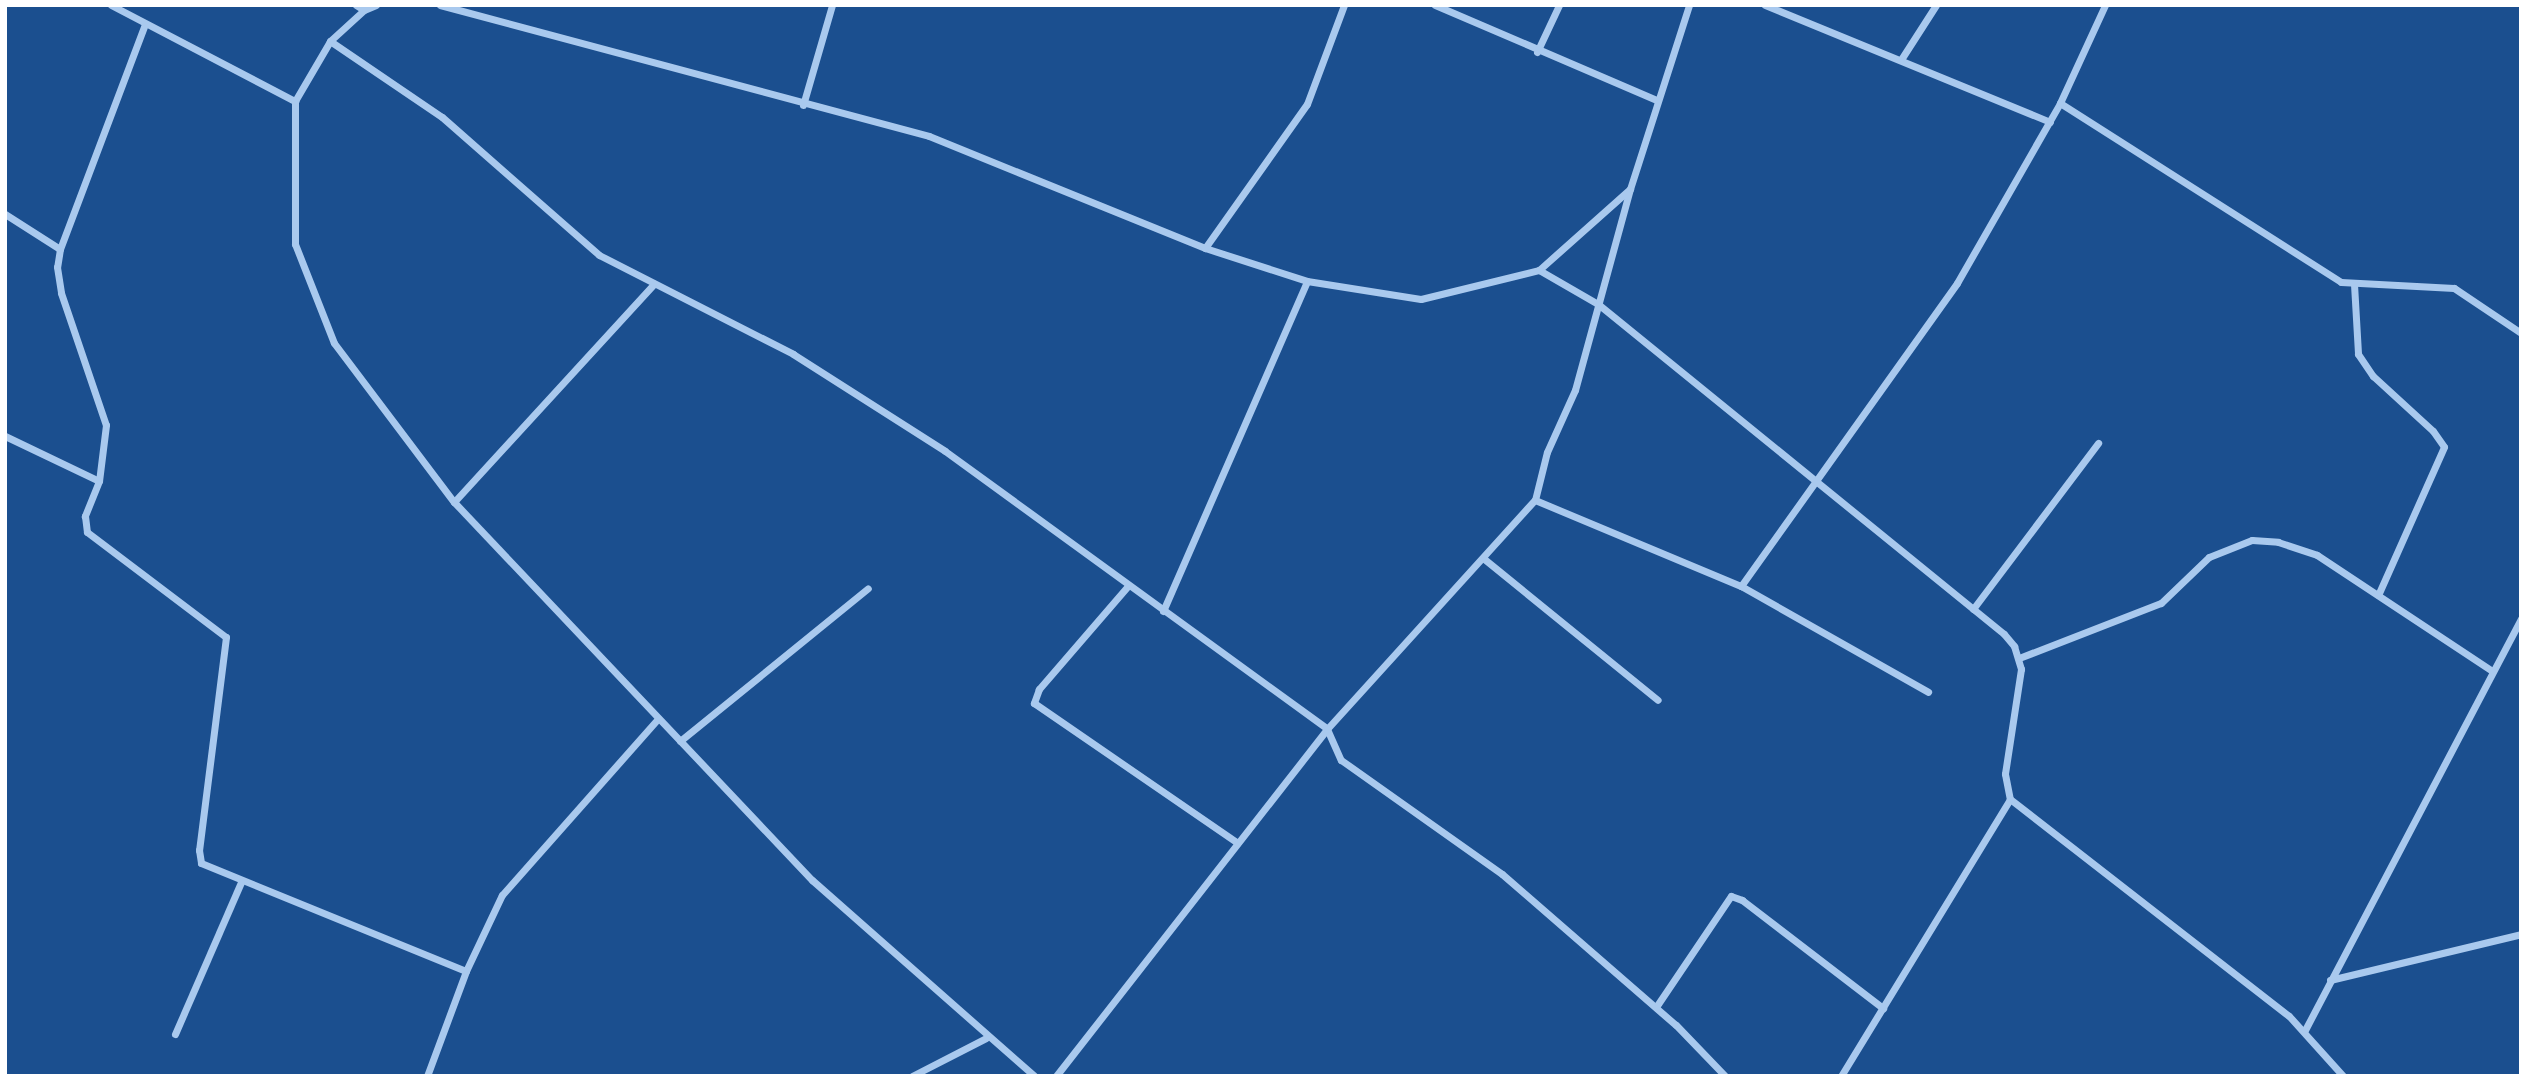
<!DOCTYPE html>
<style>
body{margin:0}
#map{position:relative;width:2526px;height:1081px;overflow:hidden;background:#1b4f8f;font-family:"Exo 2",sans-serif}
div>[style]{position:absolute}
.street>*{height:7px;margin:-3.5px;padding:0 3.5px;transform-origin:3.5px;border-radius:3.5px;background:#a9c9ee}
span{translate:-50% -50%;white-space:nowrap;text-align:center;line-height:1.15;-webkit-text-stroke:6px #1b4f8f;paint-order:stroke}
.frame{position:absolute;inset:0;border:7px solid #fff;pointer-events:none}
</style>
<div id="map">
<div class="street">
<i style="left:111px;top:5px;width:208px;rotate:27.6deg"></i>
<i style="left:295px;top:101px;width:143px;rotate:90deg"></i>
<i style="left:295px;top:244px;width:106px;rotate:68.5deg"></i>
<i style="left:334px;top:343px;width:199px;rotate:53deg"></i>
<i style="left:454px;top:502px;width:521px;rotate:46.56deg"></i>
<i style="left:812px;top:880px;width:296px;rotate:41.4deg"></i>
<i style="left:356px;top:5px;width:9px;rotate:32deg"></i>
<i style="left:364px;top:10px;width:46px;rotate:137.6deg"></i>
<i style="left:330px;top:41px;width:135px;rotate:34.2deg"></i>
<i style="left:442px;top:117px;width:209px;rotate:41.3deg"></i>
<i style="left:599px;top:255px;width:218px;rotate:27deg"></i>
<i style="left:793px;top:354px;width:180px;rotate:32.5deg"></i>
<i style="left:945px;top:451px;width:472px;rotate:36deg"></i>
<i style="left:1327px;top:729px;width:34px;rotate:66deg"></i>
<i style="left:1341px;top:760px;width:197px;rotate:35.3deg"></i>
<i style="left:1502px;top:874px;width:230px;rotate:41deg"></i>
<i style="left:1676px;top:1025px;width:71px;rotate:46.1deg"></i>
<i style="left:440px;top:5px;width:506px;rotate:15deg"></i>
<i style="left:929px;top:136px;width:298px;rotate:22.1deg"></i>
<i style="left:1205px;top:248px;width:107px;rotate:17.9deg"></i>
<i style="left:1307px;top:281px;width:115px;rotate:9deg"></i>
<i style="left:1421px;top:299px;width:122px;rotate:-13.8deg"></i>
<i style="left:1539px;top:270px;width:122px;rotate:-41.7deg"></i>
<i style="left:1435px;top:5px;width:241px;rotate:23.2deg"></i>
<i style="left:1765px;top:5px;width:308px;rotate:22.3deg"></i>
<i style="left:364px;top:10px;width:13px;rotate:-23deg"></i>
<i style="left:145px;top:24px;width:241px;rotate:110.7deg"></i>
<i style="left:60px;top:249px;width:18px;rotate:99deg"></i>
<i style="left:57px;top:267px;width:26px;rotate:81deg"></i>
<i style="left:61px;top:293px;width:139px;rotate:71.2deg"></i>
<i style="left:106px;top:425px;width:56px;rotate:97.1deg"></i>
<i style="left:99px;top:481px;width:38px;rotate:112deg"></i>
<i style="left:85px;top:516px;width:16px;rotate:83deg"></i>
<i style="left:87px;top:532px;width:174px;rotate:37.1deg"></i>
<i style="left:226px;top:637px;width:215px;rotate:97.2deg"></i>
<i style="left:199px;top:850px;width:13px;rotate:81deg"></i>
<i style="left:201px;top:863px;width:286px;rotate:22.2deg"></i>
<i style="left:1537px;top:52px;width:52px;rotate:-64.9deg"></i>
<i style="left:1902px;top:58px;width:63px;rotate:-57.3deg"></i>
<i style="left:295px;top:101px;width:69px;rotate:-59.7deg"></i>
<i style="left:2060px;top:103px;width:333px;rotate:32.5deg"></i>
<i style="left:2341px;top:282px;width:113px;rotate:3deg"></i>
<i style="left:2454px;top:288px;width:81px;rotate:33.9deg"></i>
<i style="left:803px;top:105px;width:104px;rotate:-73.8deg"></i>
<i style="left:5px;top:214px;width:65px;rotate:32.5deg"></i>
<i style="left:1205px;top:248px;width:176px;rotate:-54.7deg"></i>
<i style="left:1307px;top:104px;width:106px;rotate:-69.5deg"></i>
<i style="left:1539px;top:270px;width:68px;rotate:30deg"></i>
<i style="left:1598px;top:304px;width:523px;rotate:39.1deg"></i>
<i style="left:2004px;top:634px;width:16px;rotate:50deg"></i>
<i style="left:2014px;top:646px;width:24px;rotate:73deg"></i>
<i style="left:2021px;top:669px;width:106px;rotate:98.7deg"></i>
<i style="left:2005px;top:774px;width:25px;rotate:79deg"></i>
<i style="left:2010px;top:799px;width:353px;rotate:37.9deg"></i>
<i style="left:2289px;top:1016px;width:81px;rotate:48deg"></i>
<i style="left:2354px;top:284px;width:70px;rotate:86.7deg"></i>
<i style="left:2358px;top:354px;width:27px;rotate:56deg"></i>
<i style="left:2373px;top:376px;width:81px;rotate:42.5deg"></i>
<i style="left:2433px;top:431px;width:19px;rotate:55deg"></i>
<i style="left:2444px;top:447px;width:162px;rotate:114deg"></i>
<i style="left:5px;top:436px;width:104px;rotate:25.6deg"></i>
<i style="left:1535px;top:500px;width:223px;rotate:22.7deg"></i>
<i style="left:1741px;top:586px;width:215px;rotate:29.5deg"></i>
<i style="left:454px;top:502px;width:296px;rotate:-47.5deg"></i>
<i style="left:1483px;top:558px;width:225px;rotate:39.1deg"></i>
<i style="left:1741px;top:586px;width:372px;rotate:-54.5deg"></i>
<i style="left:1957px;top:283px;width:207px;rotate:-60.2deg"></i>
<i style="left:2060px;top:103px;width:108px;rotate:-65.3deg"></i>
<i style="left:1127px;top:587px;width:135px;rotate:130.8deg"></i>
<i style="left:1039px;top:689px;width:15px;rotate:110deg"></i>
<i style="left:1034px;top:703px;width:247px;rotate:34.5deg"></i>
<i style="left:1973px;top:609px;width:208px;rotate:-53deg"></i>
<i style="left:1163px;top:611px;width:360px;rotate:-66.4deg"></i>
<i style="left:2019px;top:658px;width:152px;rotate:-21.2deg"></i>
<i style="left:2161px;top:603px;width:66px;rotate:-43.8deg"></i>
<i style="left:2209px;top:557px;width:46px;rotate:-21.6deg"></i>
<i style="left:2252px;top:540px;width:26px;rotate:4deg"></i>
<i style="left:2278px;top:542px;width:41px;rotate:18.4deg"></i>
<i style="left:2317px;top:555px;width:209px;rotate:33.5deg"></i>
<i style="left:680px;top:741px;width:242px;rotate:-39.1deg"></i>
<i style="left:2330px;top:980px;width:196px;rotate:-13.5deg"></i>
<i style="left:1656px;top:1007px;width:134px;rotate:-56deg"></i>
<i style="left:1731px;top:896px;width:12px;rotate:20deg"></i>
<i style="left:1742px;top:900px;width:178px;rotate:37.5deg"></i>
<i style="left:2305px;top:1030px;width:465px;rotate:-62.3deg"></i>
<i style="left:175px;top:1034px;width:166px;rotate:-66.5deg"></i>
<i style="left:427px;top:1076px;width:112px;rotate:-69.6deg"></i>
<i style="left:466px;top:971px;width:84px;rotate:-64.7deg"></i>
<i style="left:502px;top:895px;width:234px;rotate:-48.5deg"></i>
<i style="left:912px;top:1076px;width:83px;rotate:-27.2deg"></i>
<i style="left:1056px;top:1076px;width:440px;rotate:-52deg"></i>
<i style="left:1327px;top:729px;width:309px;rotate:-47.8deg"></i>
<i style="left:1535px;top:500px;width:49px;rotate:-76deg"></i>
<i style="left:1547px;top:452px;width:68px;rotate:-65.7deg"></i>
<i style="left:1575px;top:390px;width:208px;rotate:-74.7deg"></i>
<i style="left:1630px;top:189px;width:193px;rotate:-72.2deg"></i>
<i style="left:1841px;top:1076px;width:324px;rotate:-58.6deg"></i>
</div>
<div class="frame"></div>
</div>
